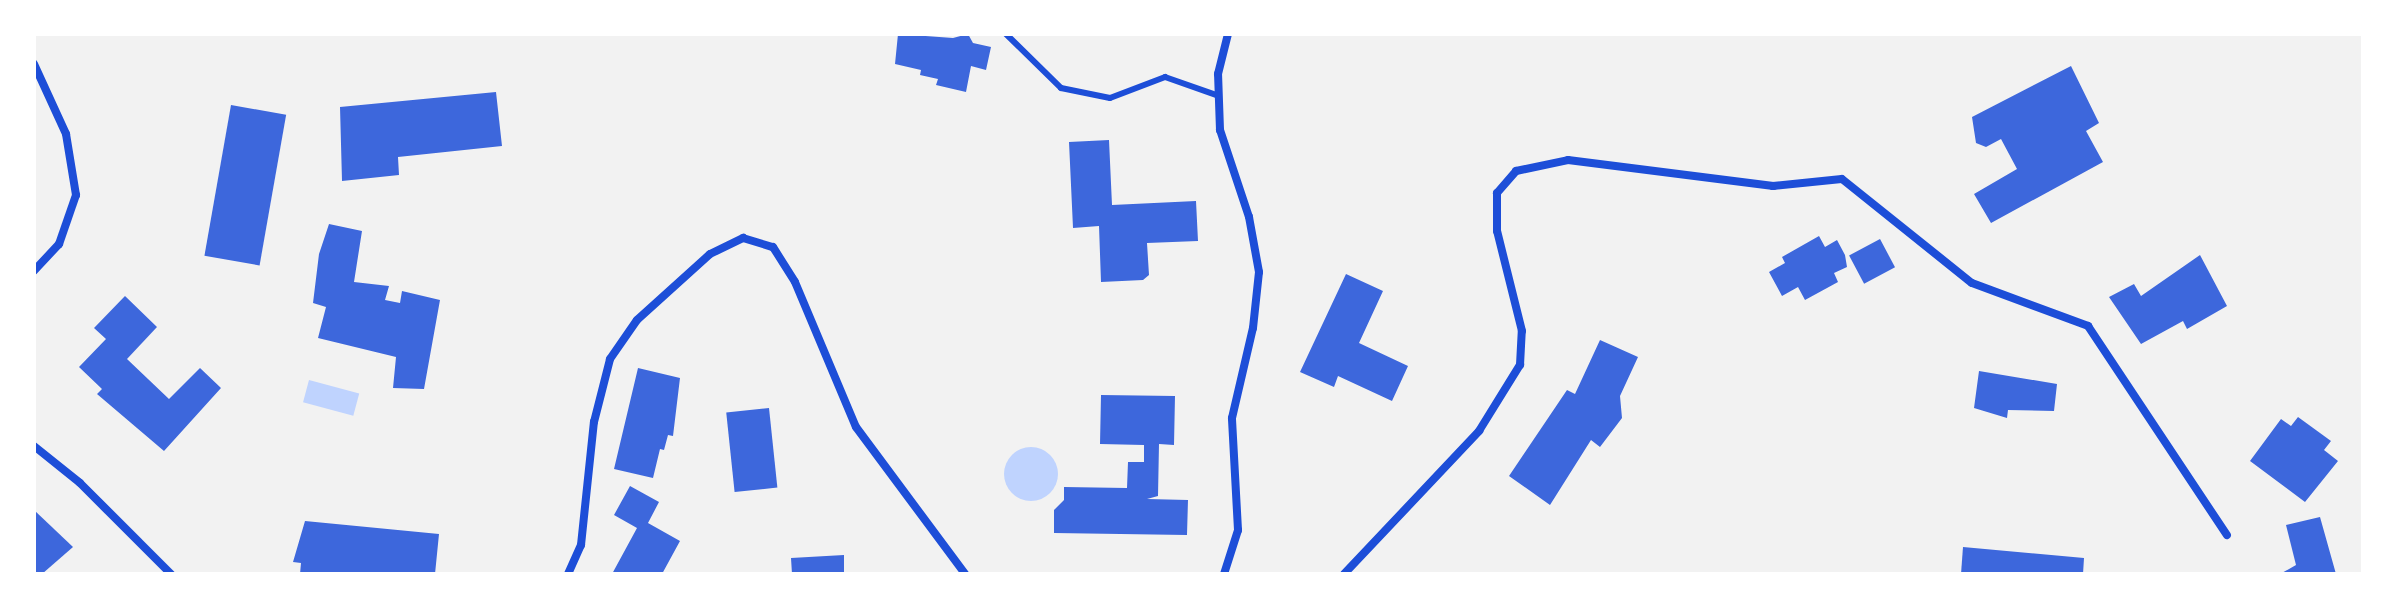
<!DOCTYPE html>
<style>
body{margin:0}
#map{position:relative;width:2397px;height:608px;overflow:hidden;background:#f2f2f2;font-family:"Exo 2",sans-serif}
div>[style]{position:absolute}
.water>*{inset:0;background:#bfd3fe;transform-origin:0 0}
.round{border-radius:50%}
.building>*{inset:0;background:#3d67dc;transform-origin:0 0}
.service>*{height:6px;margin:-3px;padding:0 3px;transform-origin:3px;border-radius:3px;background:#1d4ed8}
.minor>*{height:8px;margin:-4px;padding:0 4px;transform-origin:4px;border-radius:4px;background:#1d4ed8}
span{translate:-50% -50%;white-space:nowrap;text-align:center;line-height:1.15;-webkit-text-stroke:8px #fff;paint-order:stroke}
.frame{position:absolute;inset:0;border:36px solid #fff;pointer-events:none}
</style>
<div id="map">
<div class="water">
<i style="left:309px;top:380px;width:52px;height:23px;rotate:15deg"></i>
<i class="round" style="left:1004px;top:447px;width:54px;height:54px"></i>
</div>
<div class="building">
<i style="clip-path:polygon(898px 34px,953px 38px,968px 34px,973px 43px,991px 47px,986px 70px,971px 66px,966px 92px,936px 85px,938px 79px,920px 75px,921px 70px,895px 64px)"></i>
<i style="clip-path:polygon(2071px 66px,2099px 123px,2086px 131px,2103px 162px,1991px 223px,1974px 194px,2017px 169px,2001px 139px,1986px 147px,1976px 143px,1972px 117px)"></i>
<i style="clip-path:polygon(496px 92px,502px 146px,398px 157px,399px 175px,342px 181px,340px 107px)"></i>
<i style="left:231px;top:105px;width:56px;height:153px;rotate:10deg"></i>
<i style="clip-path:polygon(1109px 140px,1112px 205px,1196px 201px,1198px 241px,1147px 243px,1149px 275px,1143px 280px,1101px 282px,1099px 226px,1073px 228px,1069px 142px)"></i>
<i style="clip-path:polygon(329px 224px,362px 231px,354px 282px,389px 286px,385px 300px,400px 303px,402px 291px,440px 300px,424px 389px,393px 388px,396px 357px,318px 338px,326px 307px,313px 303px,319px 254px)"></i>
<i style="clip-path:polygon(1819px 236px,1825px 247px,1837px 240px,1845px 255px,1847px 267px,1834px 273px,1838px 282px,1805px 300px,1798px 287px,1782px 296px,1769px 272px,1785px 263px,1782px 257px)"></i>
<i style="left:1880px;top:239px;width:32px;height:35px;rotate:62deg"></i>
<i style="clip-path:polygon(2200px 255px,2227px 306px,2187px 329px,2183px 321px,2141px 344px,2109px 297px,2134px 284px,2141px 296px)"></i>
<i style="clip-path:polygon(1346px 274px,1383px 291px,1359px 343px,1408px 366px,1392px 401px,1338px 376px,1334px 387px,1300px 372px)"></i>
<i style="clip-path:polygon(125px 296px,157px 327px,127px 359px,169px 399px,200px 368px,221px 388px,164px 451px,97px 394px,102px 389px,79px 367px,106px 339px,94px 328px)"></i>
<i style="clip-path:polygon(1600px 340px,1638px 357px,1620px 396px,1622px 418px,1600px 447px,1591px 440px,1550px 505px,1509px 476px,1567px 390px,1575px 394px)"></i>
<i style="clip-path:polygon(638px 368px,680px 378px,673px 436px,668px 435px,664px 450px,660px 449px,653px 478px,614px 469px)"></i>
<i style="clip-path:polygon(1979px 371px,2057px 384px,2054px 411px,2008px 410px,2007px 418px,1974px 408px)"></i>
<i style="clip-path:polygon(1101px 395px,1175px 396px,1174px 445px,1159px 444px,1158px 496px,1147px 499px,1188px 500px,1187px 535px,1054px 533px,1054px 510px,1064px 500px,1064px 487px,1127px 488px,1128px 462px,1144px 462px,1144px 445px,1100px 444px)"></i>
<i style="left:769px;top:408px;width:80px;height:43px;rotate:84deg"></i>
<i style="clip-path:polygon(2298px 417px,2331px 441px,2324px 450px,2338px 461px,2305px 502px,2250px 461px,2281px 419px,2291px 426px)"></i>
<i style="clip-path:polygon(630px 486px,659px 502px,648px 523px,680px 541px,662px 574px,612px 574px,637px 528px,614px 515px)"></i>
<i style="clip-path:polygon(34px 510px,73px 547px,42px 574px,34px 574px)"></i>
<i style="clip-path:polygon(2320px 517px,2336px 574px,2280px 574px,2296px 565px,2286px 525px)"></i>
<i style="clip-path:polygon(305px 521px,439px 534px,435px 574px,300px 574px,301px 563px,293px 562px)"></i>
<i style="clip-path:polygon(1963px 547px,2084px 558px,2083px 574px,1961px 574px)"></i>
<i style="clip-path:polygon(844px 555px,844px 574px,792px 574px,791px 558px)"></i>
</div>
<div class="service">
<i style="left:1006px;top:34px;width:77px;rotate:44.5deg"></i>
<i style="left:1061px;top:88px;width:50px;rotate:11.5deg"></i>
<i style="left:1110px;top:98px;width:59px;rotate:-20.9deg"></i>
<i style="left:1165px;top:77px;width:57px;rotate:19.4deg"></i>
</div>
<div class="minor">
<i style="left:34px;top:64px;width:77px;rotate:65.4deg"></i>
<i style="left:66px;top:134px;width:62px;rotate:80.7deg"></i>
<i style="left:76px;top:195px;width:52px;rotate:109.1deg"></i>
<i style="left:59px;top:244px;width:37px;rotate:133deg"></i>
<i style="left:34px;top:446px;width:59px;rotate:38.8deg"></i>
<i style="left:80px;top:483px;width:129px;rotate:45deg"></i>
<i style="left:568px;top:574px;width:32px;rotate:-66deg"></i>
<i style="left:581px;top:545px;width:124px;rotate:-84deg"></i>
<i style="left:594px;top:422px;width:65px;rotate:-75.7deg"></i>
<i style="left:610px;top:359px;width:47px;rotate:-55.3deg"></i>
<i style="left:637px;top:320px;width:98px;rotate:-42.1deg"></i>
<i style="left:710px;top:254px;width:37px;rotate:-26deg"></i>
<i style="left:743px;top:238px;width:31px;rotate:17deg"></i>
<i style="left:773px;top:247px;width:41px;rotate:57.8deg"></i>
<i style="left:795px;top:282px;width:157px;rotate:67.2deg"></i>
<i style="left:856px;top:427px;width:183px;rotate:53.4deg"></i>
<i style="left:1224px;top:574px;width:46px;rotate:-72.3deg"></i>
<i style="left:1238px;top:530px;width:112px;rotate:-93.1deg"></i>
<i style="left:1232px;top:418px;width:92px;rotate:-76.9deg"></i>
<i style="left:1253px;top:328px;width:56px;rotate:-83.9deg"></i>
<i style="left:1259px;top:272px;width:56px;rotate:-100.3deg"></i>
<i style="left:1249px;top:217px;width:92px;rotate:-108.4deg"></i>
<i style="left:1220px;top:130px;width:56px;rotate:-92deg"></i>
<i style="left:1218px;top:74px;width:41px;rotate:-76deg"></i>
<i style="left:1344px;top:574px;width:197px;rotate:-46.6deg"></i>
<i style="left:1479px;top:431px;width:78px;rotate:-58.2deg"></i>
<i style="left:1520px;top:365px;width:34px;rotate:-87deg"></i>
<i style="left:1522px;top:331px;width:103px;rotate:-104deg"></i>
<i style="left:1497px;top:231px;width:38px;rotate:-90deg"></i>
<i style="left:1497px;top:193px;width:29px;rotate:-49deg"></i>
<i style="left:1516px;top:171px;width:53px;rotate:-11.9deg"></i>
<i style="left:1568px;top:160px;width:207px;rotate:7.2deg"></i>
<i style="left:1773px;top:186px;width:69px;rotate:-5.8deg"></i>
<i style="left:1842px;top:179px;width:166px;rotate:38.7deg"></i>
<i style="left:1972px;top:283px;width:124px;rotate:20.3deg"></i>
<i style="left:2088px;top:326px;width:251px;rotate:56.4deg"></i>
</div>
<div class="frame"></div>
</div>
